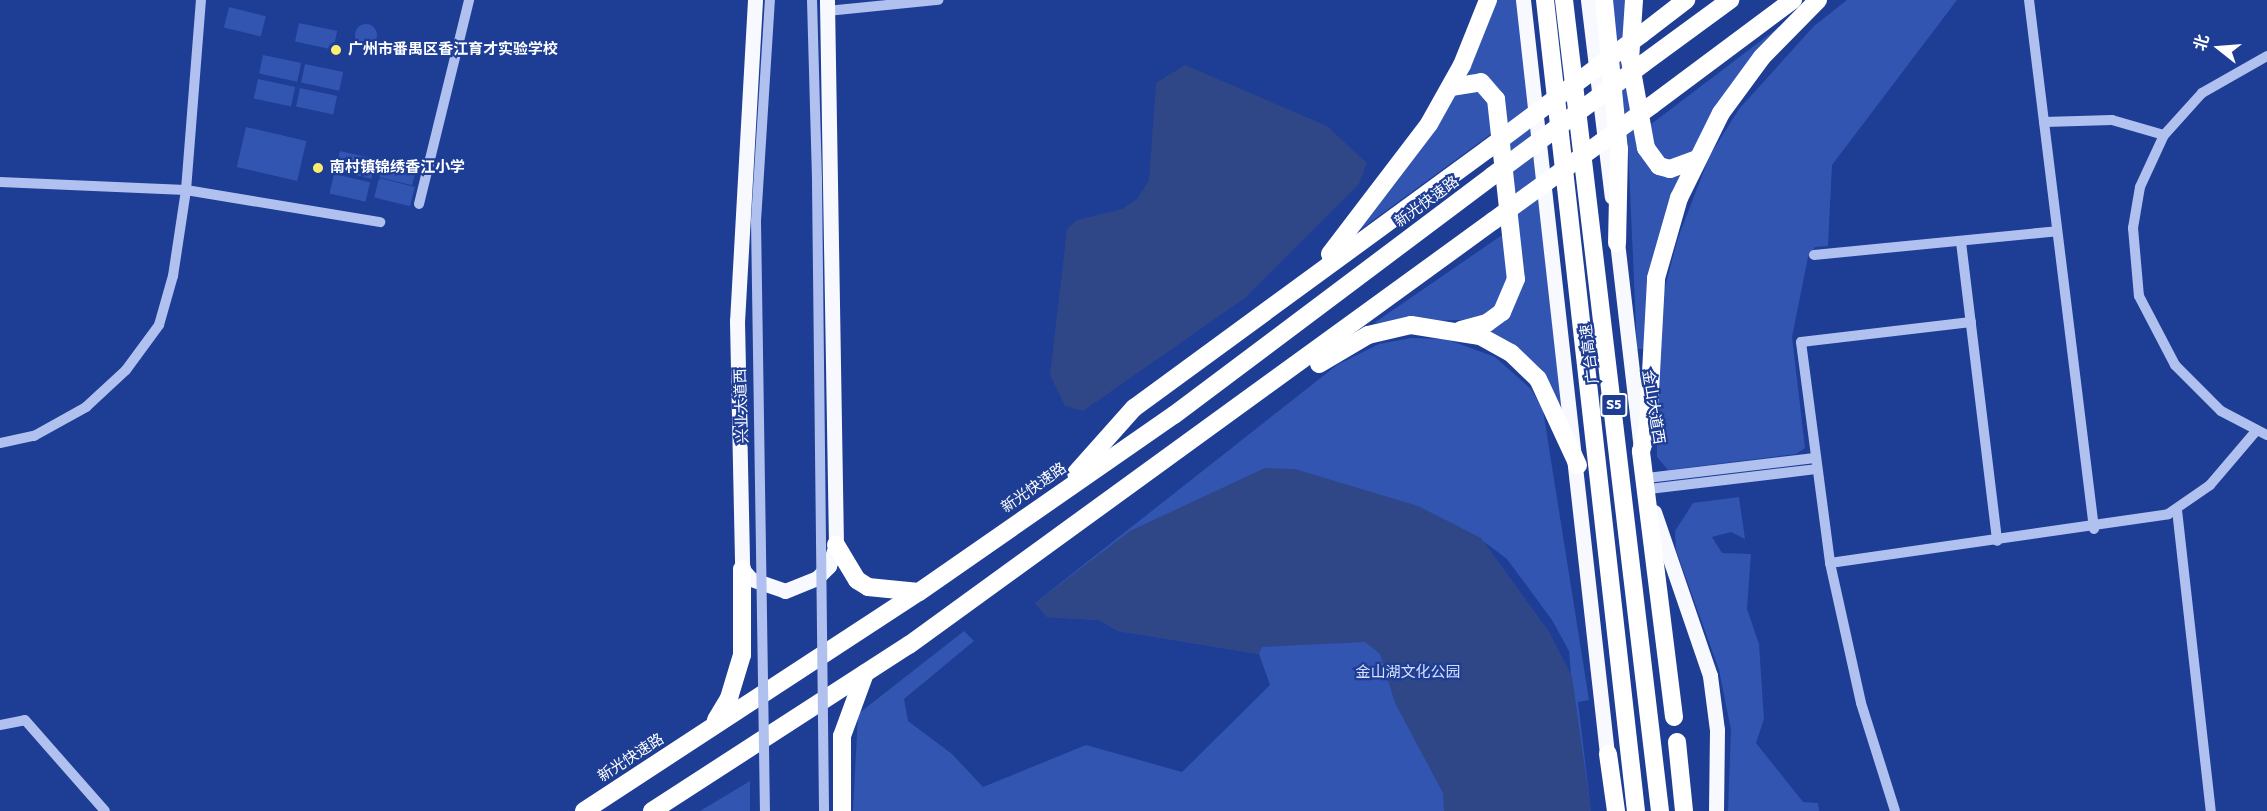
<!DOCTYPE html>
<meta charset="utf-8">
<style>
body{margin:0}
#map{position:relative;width:2267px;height:811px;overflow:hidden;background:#1e3d94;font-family:Signika,"Noto Sans SC",sans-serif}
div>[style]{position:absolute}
.green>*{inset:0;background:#3255b2;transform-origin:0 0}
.round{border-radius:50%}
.water>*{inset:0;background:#2f4687}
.minor>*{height:10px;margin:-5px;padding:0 5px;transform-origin:5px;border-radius:5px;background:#b0c1ef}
.major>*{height:15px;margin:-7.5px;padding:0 7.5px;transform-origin:7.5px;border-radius:7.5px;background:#f8f9ff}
.highway>*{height:18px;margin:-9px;padding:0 9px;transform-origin:9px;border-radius:9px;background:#fff}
.minor-bridge>*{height:10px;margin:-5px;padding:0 5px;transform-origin:5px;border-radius:5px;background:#b0c1ef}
.highway-bridge>*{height:18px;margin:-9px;padding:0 9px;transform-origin:9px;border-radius:9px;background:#fff}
.dots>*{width:16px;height:16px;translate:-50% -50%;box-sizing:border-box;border:3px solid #1e3d94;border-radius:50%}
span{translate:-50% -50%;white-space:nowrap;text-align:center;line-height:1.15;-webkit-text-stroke:4.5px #1e3d94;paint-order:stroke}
.shield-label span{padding:2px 4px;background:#1e3d94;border:2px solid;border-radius:4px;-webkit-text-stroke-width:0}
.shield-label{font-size:14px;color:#fff;font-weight:700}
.poi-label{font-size:15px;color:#fff;font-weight:700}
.left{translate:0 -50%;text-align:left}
.street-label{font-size:15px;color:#fff}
.park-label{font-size:15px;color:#d6e0fa}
.north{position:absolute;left:2189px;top:18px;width:60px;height:60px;-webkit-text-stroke:4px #1e3d94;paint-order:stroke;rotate:287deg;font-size:16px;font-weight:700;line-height:24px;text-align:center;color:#fff}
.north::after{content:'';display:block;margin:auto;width:21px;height:27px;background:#fff;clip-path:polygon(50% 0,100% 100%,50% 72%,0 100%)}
</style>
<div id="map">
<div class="green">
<i style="clip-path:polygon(1494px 0,1517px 0,1563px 410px,1545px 377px,1481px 330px,1512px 308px,1498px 91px,1479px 76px,1466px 75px)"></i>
<i style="clip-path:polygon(1612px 0,1627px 0,1638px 148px,1658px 174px,1685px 175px,1644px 349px,1637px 349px,1628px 145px)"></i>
<i style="clip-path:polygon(1847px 0,1957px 0,1832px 165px,1828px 246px,1815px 247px,1808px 257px,1792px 337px,1805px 448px,1796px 454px,1668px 470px,1657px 457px,1656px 321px,1678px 238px,1710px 155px,1739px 109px,1814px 26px)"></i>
<i style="left:229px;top:7px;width:38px;height:21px;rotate:14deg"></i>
<i style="left:299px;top:23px;width:39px;height:19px;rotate:12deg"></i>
<i class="round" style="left:355px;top:24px;width:22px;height:22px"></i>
<i style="clip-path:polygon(1783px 24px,1694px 154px,1675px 164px,1655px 153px,1646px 128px)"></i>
<i style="left:263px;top:55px;width:39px;height:19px;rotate:12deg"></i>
<i style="left:305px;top:64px;width:39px;height:19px;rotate:12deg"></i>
<i style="left:258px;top:79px;width:38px;height:20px;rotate:12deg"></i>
<i style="clip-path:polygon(1474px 85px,1490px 98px,1495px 131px,1357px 232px,1454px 95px)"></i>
<i style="left:300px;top:88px;width:38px;height:19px;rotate:12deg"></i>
<i style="left:246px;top:127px;width:62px;height:41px;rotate:13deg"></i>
<i style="left:340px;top:151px;width:37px;height:20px;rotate:13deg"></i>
<i style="left:381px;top:157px;width:37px;height:20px;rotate:14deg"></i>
<i style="left:334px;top:174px;width:37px;height:20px;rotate:13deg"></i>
<i style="left:379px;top:178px;width:37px;height:20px;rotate:14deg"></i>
<i style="clip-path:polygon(1508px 231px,1509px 289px,1485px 319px,1374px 323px)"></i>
<i style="clip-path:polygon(evenodd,1411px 338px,1446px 339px,1495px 357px,1531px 389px,1543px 410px,1589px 700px,1578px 702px,1591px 811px,853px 811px,858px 714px,964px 631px,974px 641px,904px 699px,908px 721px,952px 754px,983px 787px,1086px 745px,1182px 772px,1270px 685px,1259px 654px,1118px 631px,1099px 620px,1047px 617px,1035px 603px,1337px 365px,1379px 344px,1411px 338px,1483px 541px,1507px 559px,1552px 620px,1569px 651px,1571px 675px,1549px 632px,1483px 541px)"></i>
<i style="clip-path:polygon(1739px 497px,1745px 539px,1731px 532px,1712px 537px,1722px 553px,1751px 554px,1747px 609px,1759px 644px,1764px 719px,1756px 743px,1803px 802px,1818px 803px,1819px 811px,1728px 811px,1731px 730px,1719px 670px,1676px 550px,1675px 531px,1693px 503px)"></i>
<i style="clip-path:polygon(750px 781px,750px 811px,700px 811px)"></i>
</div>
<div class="water">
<i style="clip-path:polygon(1185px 65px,1327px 126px,1367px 163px,1359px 184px,1245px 298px,1083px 411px,1065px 406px,1050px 375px,1067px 229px,1077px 220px,1122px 209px,1137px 199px,1149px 180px,1156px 83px)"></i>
<i style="clip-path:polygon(1265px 468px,1295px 469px,1418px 506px,1481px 538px,1549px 632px,1572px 677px,1591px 811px,1444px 811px,1443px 793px,1395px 703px,1380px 654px,1365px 642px,1262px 647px,1259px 654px,1118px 631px,1099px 620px,1047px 617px,1035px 603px,1130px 531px)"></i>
</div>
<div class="minor">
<i style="left:812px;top:0;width:183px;rotate:88.4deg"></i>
<i style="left:2029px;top:0;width:533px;rotate:82.99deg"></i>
<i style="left:827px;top:11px;width:112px;rotate:-5.7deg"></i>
<i style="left:2267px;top:56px;width:75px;rotate:150.4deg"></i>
<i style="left:2202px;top:93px;width:57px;rotate:132.1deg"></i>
<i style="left:2164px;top:135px;width:57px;rotate:114.8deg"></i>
<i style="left:2140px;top:187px;width:42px;rotate:99.7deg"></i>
<i style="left:2133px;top:228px;width:68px;rotate:85deg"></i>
<i style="left:2139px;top:296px;width:78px;rotate:62.4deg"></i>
<i style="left:2175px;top:365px;width:65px;rotate:45deg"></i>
<i style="left:2221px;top:411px;width:52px;rotate:27.6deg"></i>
<i style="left:2044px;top:122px;width:68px;rotate:-1.7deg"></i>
<i style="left:2112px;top:120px;width:54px;rotate:16.1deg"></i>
<i style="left:0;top:182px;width:186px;rotate:2.5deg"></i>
<i style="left:186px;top:190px;width:197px;rotate:9.4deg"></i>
<i style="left:419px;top:204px;width:210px;rotate:-76.2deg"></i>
<i style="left:756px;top:221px;width:221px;rotate:-86.4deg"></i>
<i style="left:1961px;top:242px;width:301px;rotate:83.1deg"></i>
<i style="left:1814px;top:255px;width:244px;rotate:-5.6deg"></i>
<i style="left:1971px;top:322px;width:171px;rotate:173.3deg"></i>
<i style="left:1801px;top:342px;width:223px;rotate:82.5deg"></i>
<i style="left:1830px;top:563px;width:342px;rotate:-8.2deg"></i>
<i style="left:2168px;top:514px;width:51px;rotate:-34.6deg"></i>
<i style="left:2210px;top:485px;width:71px;rotate:-49.6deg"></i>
<i style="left:0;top:443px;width:35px;rotate:-12deg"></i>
<i style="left:34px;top:436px;width:60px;rotate:-29.1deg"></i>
<i style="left:86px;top:407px;width:54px;rotate:-42.8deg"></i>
<i style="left:126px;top:370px;width:56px;rotate:-53.7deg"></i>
<i style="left:159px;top:325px;width:51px;rotate:-74.1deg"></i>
<i style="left:173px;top:276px;width:87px;rotate:-81.4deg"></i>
<i style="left:186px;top:190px;width:191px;rotate:-85.5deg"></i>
<i style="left:1647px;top:478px;width:169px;rotate:-6.8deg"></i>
<i style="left:1649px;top:489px;width:168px;rotate:-6.8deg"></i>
<i style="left:2177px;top:510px;width:303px;rotate:83.6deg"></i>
<i style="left:1830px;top:563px;width:143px;rotate:77.5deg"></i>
<i style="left:1861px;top:703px;width:113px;rotate:72.5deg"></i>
<i style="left:0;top:725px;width:25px;rotate:-11deg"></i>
<i style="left:25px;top:720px;width:121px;rotate:48.7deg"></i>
</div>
<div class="major">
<i style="left:755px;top:0;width:322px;rotate:93.2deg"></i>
<i style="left:737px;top:321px;width:248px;rotate:88.8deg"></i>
<i style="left:742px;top:569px;width:13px;rotate:48deg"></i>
<i style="left:751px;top:579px;width:36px;rotate:19deg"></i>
<i style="left:785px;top:591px;width:35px;rotate:-22deg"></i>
<i style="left:817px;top:578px;width:17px;rotate:-45deg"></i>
<i style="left:829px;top:566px;width:22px;rotate:-72deg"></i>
<i style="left:836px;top:545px;width:545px;rotate:-90.95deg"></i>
<i style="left:1523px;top:0;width:768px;rotate:83.64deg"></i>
<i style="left:1588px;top:0;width:198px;rotate:83.1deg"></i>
<i style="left:1616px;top:233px;width:218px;rotate:83.4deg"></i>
<i style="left:1654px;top:512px;width:173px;rotate:71.1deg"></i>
<i style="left:1710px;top:676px;width:54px;rotate:82.6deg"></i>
<i style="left:1717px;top:730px;width:81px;rotate:90.7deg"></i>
</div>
<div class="highway">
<i style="left:1545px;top:0;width:816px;rotate:83.6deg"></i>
<i style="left:1564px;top:0;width:817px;rotate:83.25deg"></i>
<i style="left:1604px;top:0;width:150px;rotate:84.3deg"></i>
<i style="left:1619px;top:149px;width:94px;rotate:91.2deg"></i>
<i style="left:1634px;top:0;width:60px;rotate:93.8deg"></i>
<i style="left:1630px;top:60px;width:89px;rotate:79.7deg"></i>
<i style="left:1646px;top:148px;width:22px;rotate:54deg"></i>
<i style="left:1659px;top:166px;width:11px;rotate:15deg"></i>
<i style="left:1670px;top:169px;width:29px;rotate:-20deg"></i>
<i style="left:1642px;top:34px;width:56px;rotate:-37.7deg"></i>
<i style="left:1644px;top:63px;width:107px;rotate:-36.2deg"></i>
<i style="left:1451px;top:87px;width:30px;rotate:-9deg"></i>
<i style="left:1481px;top:82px;width:23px;rotate:49deg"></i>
<i style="left:1496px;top:99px;width:181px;rotate:83.7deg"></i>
<i style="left:1516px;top:279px;width:36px;rotate:113deg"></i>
<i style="left:1502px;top:312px;width:19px;rotate:144deg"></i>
<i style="left:1487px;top:323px;width:27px;rotate:165deg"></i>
<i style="left:1652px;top:105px;width:176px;rotate:-36.7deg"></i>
<i style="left:1330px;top:254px;width:163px;rotate:-52.7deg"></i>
<i style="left:1429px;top:124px;width:68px;rotate:-60.8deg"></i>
<i style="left:1462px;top:65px;width:70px;rotate:-68.2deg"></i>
<i style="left:1319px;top:364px;width:57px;rotate:-30.6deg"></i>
<i style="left:1368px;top:335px;width:44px;rotate:-13.1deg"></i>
<i style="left:1411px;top:325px;width:70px;rotate:9.1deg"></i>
<i style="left:1480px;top:336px;width:35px;rotate:29deg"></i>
<i style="left:1511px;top:353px;width:37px;rotate:44deg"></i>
<i style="left:1538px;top:379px;width:95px;rotate:65.1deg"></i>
<i style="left:1076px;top:473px;width:87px;rotate:-48.3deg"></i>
<i style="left:1134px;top:408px;width:439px;rotate:-36.2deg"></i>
<i style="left:836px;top:545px;width:41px;rotate:59deg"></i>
<i style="left:857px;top:580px;width:13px;rotate:32deg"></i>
<i style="left:868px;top:587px;width:51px;rotate:5.6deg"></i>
<i style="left:1674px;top:717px;width:268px;rotate:-97.1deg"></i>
<i style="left:1641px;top:451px;width:24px;rotate:-73deg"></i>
<i style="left:1648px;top:428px;width:150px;rotate:-86.9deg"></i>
<i style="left:1656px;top:278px;width:83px;rotate:-74deg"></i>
<i style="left:1679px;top:198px;width:95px;rotate:-63.7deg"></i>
<i style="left:1721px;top:113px;width:69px;rotate:-53.8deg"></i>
<i style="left:1762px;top:57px;width:80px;rotate:-45.5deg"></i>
<i style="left:716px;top:720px;width:26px;rotate:-59deg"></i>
<i style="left:729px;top:698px;width:45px;rotate:-73.2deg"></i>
<i style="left:742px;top:655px;width:86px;rotate:-90deg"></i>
<i style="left:1677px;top:742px;width:69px;rotate:84.2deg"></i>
<i style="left:1608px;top:754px;width:58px;rotate:82deg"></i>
<i style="left:584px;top:811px;width:400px;rotate:-33.2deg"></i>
<i style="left:919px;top:592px;width:310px;rotate:-34.8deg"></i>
<i style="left:1174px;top:415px;width:398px;rotate:-36.9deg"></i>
<i style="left:652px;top:811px;width:306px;rotate:-32.9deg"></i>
<i style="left:909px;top:645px;width:722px;rotate:-35.98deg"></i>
<i style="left:842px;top:811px;width:75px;rotate:-90deg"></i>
<i style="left:842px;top:736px;width:67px;rotate:-69.9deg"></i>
</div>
<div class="minor-bridge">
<i style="left:817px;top:183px;width:628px;rotate:89.36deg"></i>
<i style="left:756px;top:221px;width:590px;rotate:89.13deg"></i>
</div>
<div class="highway-bridge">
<i style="left:1488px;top:149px;width:192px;rotate:-36.8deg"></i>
<i style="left:1492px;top:176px;width:189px;rotate:-36.6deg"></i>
<i style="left:1493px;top:221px;width:197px;rotate:-36.1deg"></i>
</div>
<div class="dots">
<i style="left:336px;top:50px;background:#fded6f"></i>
<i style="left:318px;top:168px;background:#fded6f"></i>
</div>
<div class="shield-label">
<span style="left:1614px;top:405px">S5</span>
</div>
<div class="poi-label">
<span class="left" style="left:348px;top:50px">广州市番禺区香江育才实验学校</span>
<span class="left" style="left:330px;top:168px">南村镇锦绣香江小学</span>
</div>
<div class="street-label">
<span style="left:1427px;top:202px;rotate:-36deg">新光快速路</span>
<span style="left:1590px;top:354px;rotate:-97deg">广台高速</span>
<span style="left:742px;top:406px;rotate:-92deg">兴业大道西</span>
<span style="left:1653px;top:407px;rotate:81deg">金山大道西</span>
<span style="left:1034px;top:488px;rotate:-35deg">新光快速路</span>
<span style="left:631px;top:758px;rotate:-33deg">新光快速路</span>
</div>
<div class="park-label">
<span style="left:1408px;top:673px">金山湖文化公园</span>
</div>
<div class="north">北</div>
</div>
